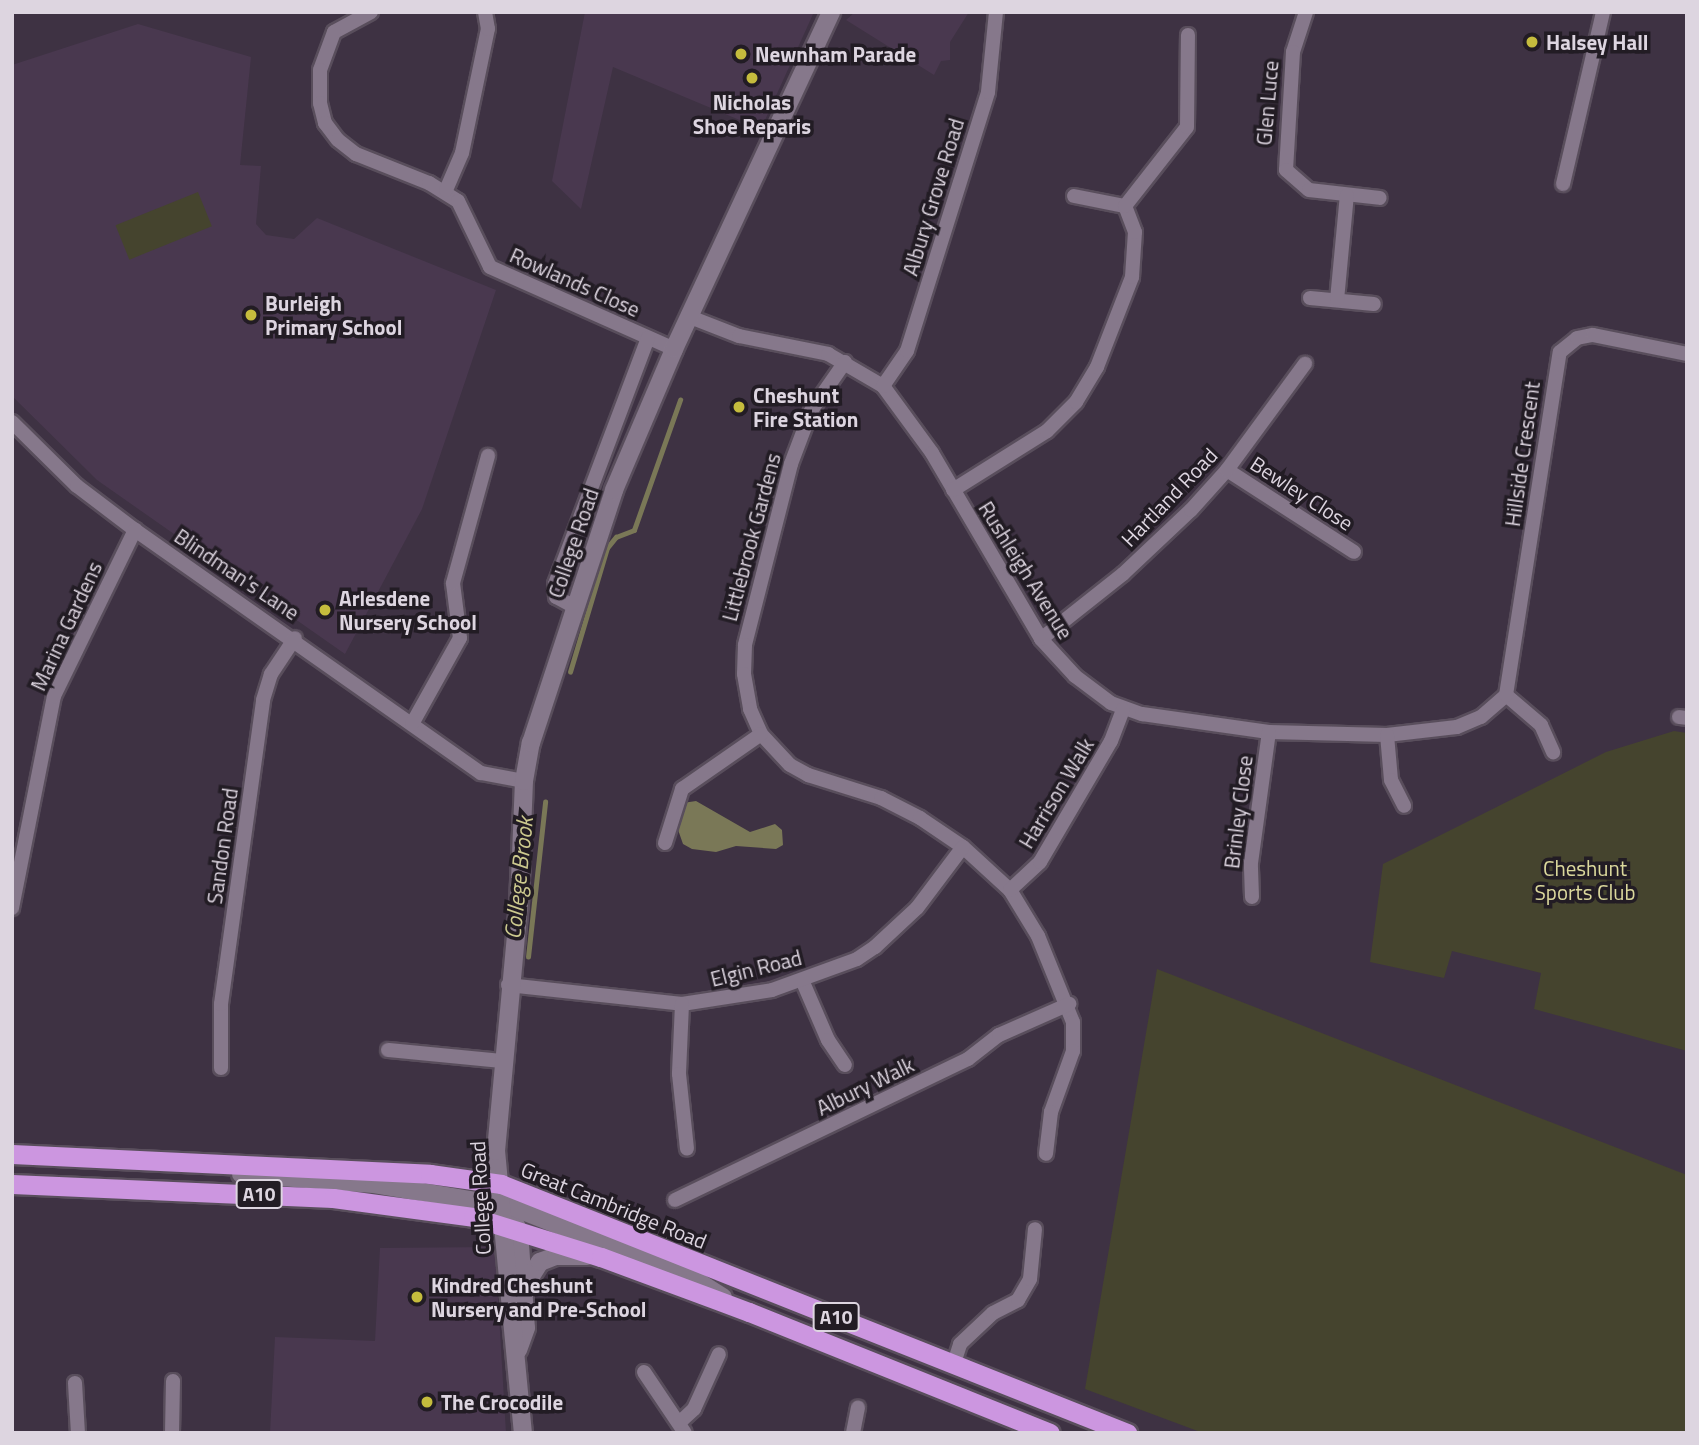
<!DOCTYPE html>
<style>
body{margin:0}
#map{position:relative;width:1699px;height:1445px;overflow:hidden;background:#3e3243;font-family:"Titillium Web",sans-serif}
div>[style]{position:absolute}
.built>*{inset:0;background:#49384f}
.green>*{inset:0;background:#45442e;transform-origin:0 0}
.water>*{inset:0;background:#7a7857}
.stream>*{height:4.5px;margin:-2.25px;padding:0 2.25px;transform-origin:2.25px;border-radius:2.25px;background:#7a7857}
.roads{filter:drop-shadow(2px 0 #594e5c) drop-shadow(-2px 0 #594e5c) drop-shadow(0 2px #594e5c) drop-shadow(0 -2px #594e5c)}
.minor>*{height:14px;margin:-7px;padding:0 7px;transform-origin:7px;border-radius:7px;background:#86788b}
.tertiary>*{height:18px;margin:-9px;padding:0 9px;transform-origin:9px;border-radius:9px;background:#86788b}
.secondary>*{height:18px;margin:-9px;padding:0 9px;transform-origin:9px;border-radius:9px;background:#86788b}
.trunk>*{height:19px;margin:-9.5px;padding:0 9.5px;transform-origin:9.5px;border-radius:9.5px;background:#cc96e0}
.dots>*{width:19px;height:19px;translate:-50% -50%;box-sizing:border-box;border:4px solid #221c24;border-radius:50%}
span{translate:-50% -50%;white-space:nowrap;text-align:center;line-height:1.15;-webkit-text-stroke:7px #221c24;paint-order:stroke}
.shield-label span{padding:2px 5px;background:#221c24;border:2px solid;border-radius:5px;-webkit-text-stroke-width:0}
.shield-label{font-size:19px;color:#ddd5e0;font-weight:700}
.poi-label{font-size:21px;color:#ddd5e0;font-weight:700}
.left{translate:0 -50%;text-align:left}
.street-label{font-size:21px;color:#ddd5e0}
.park-label{font-size:21px;color:#dbd89c}
.water-label{font-size:23px;color:#cdca8f;font-style:italic}
.frame{position:absolute;inset:0;border:14px solid #ddd5e0;pointer-events:none}
</style>
<div id="map">
<div class="built">
<i style="clip-path:polygon(585px 12px,814px 12px,761px 129px,613px 67px,581px 209px,552px 181px)"></i>
<i style="clip-path:polygon(855px 12px,969px 12px,950px 42px,950px 60px,941px 61px,934px 75px,846px 20px)"></i>
<i style="clip-path:polygon(138px 24px,251px 57px,240px 165px,261px 166px,256px 224px,266px 235px,294px 239px,317px 218px,496px 290px,422px 509px,345px 654px,97px 480px,12px 396px,12px 65px)"></i>
<i style="clip-path:polygon(495px 1247px,506px 1433px,270px 1433px,275px 1337px,375px 1341px,380px 1248px)"></i>
</div>
<div class="green">
<i style="left:198px;top:192px;width:37px;height:89px;rotate:68deg"></i>
<i style="clip-path:polygon(1674px 731px,1687px 733px,1687px 1051px,1534px 1009px,1541px 973px,1452px 951px,1444px 978px,1370px 962px,1383px 864px,1606px 752px)"></i>
<i style="clip-path:polygon(1157px 969px,1687px 1175px,1687px 1433px,1203px 1433px,1085px 1389px)"></i>
</div>
<div class="water">
<i style="clip-path:polygon(696px 801px,750px 832px,775px 824px,782px 830px,783px 845px,776px 849px,736px 846px,716px 852px,692px 849px,683px 844px,676px 824px,683px 803px)"></i>
</div>
<div class="stream">
<i style="left:570px;top:672px;width:129px;rotate:-73.4deg"></i>
<i style="left:607px;top:548px;width:14px;rotate:-51deg"></i>
<i style="left:616px;top:537px;width:19px;rotate:-21deg"></i>
<i style="left:634px;top:530px;width:138px;rotate:-70.5deg"></i>
<i style="left:528px;top:957px;width:156px;rotate:-83.7deg"></i>
</div>
<div class="roads">
<div class="minor">
<i style="left:371px;top:12px;width:42px;rotate:151.6deg"></i>
<i style="left:334px;top:32px;width:40px;rotate:110.2deg"></i>
<i style="left:320px;top:70px;width:33px;rotate:90deg"></i>
<i style="left:320px;top:103px;width:21px;rotate:76deg"></i>
<i style="left:325px;top:123px;width:21px;rotate:53deg"></i>
<i style="left:338px;top:140px;width:23px;rotate:38deg"></i>
<i style="left:356px;top:154px;width:79px;rotate:21.7deg"></i>
<i style="left:429px;top:183px;width:34px;rotate:32deg"></i>
<i style="left:458px;top:201px;width:73px;rotate:64.1deg"></i>
<i style="left:490px;top:267px;width:201px;rotate:24deg"></i>
<i style="left:1306px;top:12px;width:42px;rotate:108deg"></i>
<i style="left:1293px;top:52px;width:118px;rotate:93.4deg"></i>
<i style="left:1286px;top:170px;width:30px;rotate:41deg"></i>
<i style="left:1309px;top:190px;width:71px;rotate:6.4deg"></i>
<i style="left:1563px;top:184px;width:177px;rotate:-76.9deg"></i>
<i style="left:446px;top:190px;width:40px;rotate:-66.6deg"></i>
<i style="left:462px;top:153px;width:127px;rotate:-78.2deg"></i>
<i style="left:488px;top:29px;width:17px;rotate:-100deg"></i>
<i style="left:1074px;top:196px;width:52px;rotate:11.1deg"></i>
<i style="left:1310px;top:298px;width:64px;rotate:5.4deg"></i>
<i style="left:1337px;top:300px;width:105px;rotate:-84.6deg"></i>
<i style="left:690px;top:317px;width:53px;rotate:21.2deg"></i>
<i style="left:739px;top:336px;width:91px;rotate:11.4deg"></i>
<i style="left:828px;top:354px;width:64px;rotate:30.2deg"></i>
<i style="left:883px;top:386px;width:83px;rotate:53.8deg"></i>
<i style="left:932px;top:453px;width:216px;rotate:59.6deg"></i>
<i style="left:1041px;top:639px;width:50px;rotate:47.4deg"></i>
<i style="left:1075px;top:676px;width:45px;rotate:36.9deg"></i>
<i style="left:1111px;top:703px;width:33px;rotate:20deg"></i>
<i style="left:1142px;top:714px;width:128px;rotate:8.1deg"></i>
<i style="left:1269px;top:732px;width:118px;rotate:1.5deg"></i>
<i style="left:1387px;top:735px;width:70px;rotate:-6.5deg"></i>
<i style="left:1457px;top:727px;width:26px;rotate:-23deg"></i>
<i style="left:1481px;top:717px;width:33px;rotate:-41deg"></i>
<i style="left:1506px;top:695px;width:46px;rotate:40.6deg"></i>
<i style="left:1541px;top:725px;width:30px;rotate:66deg"></i>
<i style="left:845px;top:362px;width:60px;rotate:124.8deg"></i>
<i style="left:811px;top:411px;width:57px;rotate:110.7deg"></i>
<i style="left:791px;top:464px;width:187px;rotate:104.3deg"></i>
<i style="left:745px;top:645px;width:29px;rotate:92deg"></i>
<i style="left:744px;top:674px;width:36px;rotate:80deg"></i>
<i style="left:750px;top:709px;width:27px;rotate:66deg"></i>
<i style="left:761px;top:734px;width:42px;rotate:46.9deg"></i>
<i style="left:790px;top:765px;width:21px;rotate:29deg"></i>
<i style="left:808px;top:775px;width:77px;rotate:17.5deg"></i>
<i style="left:881px;top:798px;width:44px;rotate:27.1deg"></i>
<i style="left:920px;top:818px;width:52px;rotate:34deg"></i>
<i style="left:963px;top:847px;width:64px;rotate:42.5deg"></i>
<i style="left:1010px;top:890px;width:54px;rotate:58.7deg"></i>
<i style="left:1038px;top:936px;width:93px;rotate:67.9deg"></i>
<i style="left:1073px;top:1022px;width:29px;rotate:90deg"></i>
<i style="left:1073px;top:1051px;width:65px;rotate:109.8deg"></i>
<i style="left:1051px;top:1112px;width:42px;rotate:96.8deg"></i>
<i style="left:883px;top:386px;width:42px;rotate:-55.6deg"></i>
<i style="left:907px;top:351px;width:271px;rotate:-72.6deg"></i>
<i style="left:988px;top:92px;width:80px;rotate:-84.3deg"></i>
<i style="left:12px;top:422px;width:91px;rotate:44.6deg"></i>
<i style="left:77px;top:486px;width:73px;rotate:37.2deg"></i>
<i style="left:135px;top:530px;width:423px;rotate:35.1deg"></i>
<i style="left:481px;top:773px;width:44px;rotate:10.5deg"></i>
<i style="left:1227px;top:470px;width:151px;rotate:32.8deg"></i>
<i style="left:953px;top:490px;width:111px;rotate:-32.1deg"></i>
<i style="left:1047px;top:431px;width:41px;rotate:-45deg"></i>
<i style="left:1076px;top:402px;width:41px;rotate:-59deg"></i>
<i style="left:1097px;top:367px;width:97px;rotate:-68.7deg"></i>
<i style="left:1132px;top:277px;width:45px;rotate:-86.2deg"></i>
<i style="left:1135px;top:232px;width:28px;rotate:-111deg"></i>
<i style="left:1125px;top:206px;width:100px;rotate:-51.9deg"></i>
<i style="left:1187px;top:127px;width:92px;rotate:-89.4deg"></i>
<i style="left:575px;top:607px;width:21px;rotate:-152deg"></i>
<i style="left:556px;top:597px;width:13px;rotate:-94deg"></i>
<i style="left:555px;top:584px;width:263px;rotate:-69.3deg"></i>
<i style="left:1041px;top:639px;width:105px;rotate:-38.4deg"></i>
<i style="left:1123px;top:574px;width:93px;rotate:-43.3deg"></i>
<i style="left:1191px;top:510px;width:54px;rotate:-48deg"></i>
<i style="left:1227px;top:470px;width:132px;rotate:-53.7deg"></i>
<i style="left:1506px;top:695px;width:347px;rotate:-81.1deg"></i>
<i style="left:1560px;top:352px;width:22px;rotate:-39deg"></i>
<i style="left:1577px;top:338px;width:16px;rotate:-11deg"></i>
<i style="left:1593px;top:335px;width:96px;rotate:11.4deg"></i>
<i style="left:1679px;top:717px;width:8px;rotate:7deg"></i>
<i style="left:412px;top:724px;width:98px;rotate:-60.8deg"></i>
<i style="left:460px;top:638px;width:55px;rotate:-97.3deg"></i>
<i style="left:453px;top:583px;width:132px;rotate:-74.6deg"></i>
<i style="left:1387px;top:735px;width:45px;rotate:84.9deg"></i>
<i style="left:1391px;top:780px;width:29px;rotate:63deg"></i>
<i style="left:665px;top:843px;width:57px;rotate:-72.5deg"></i>
<i style="left:682px;top:789px;width:96px;rotate:-34.8deg"></i>
<i style="left:1010px;top:890px;width:41px;rotate:-43deg"></i>
<i style="left:1040px;top:862px;width:140px;rotate:-59.6deg"></i>
<i style="left:1111px;top:741px;width:34px;rotate:-69deg"></i>
<i style="left:1252px;top:897px;width:34px;rotate:-92deg"></i>
<i style="left:1251px;top:863px;width:132px;rotate:-82.2deg"></i>
<i style="left:12px;top:908px;width:216px;rotate:-78.8deg"></i>
<i style="left:54px;top:696px;width:185px;rotate:-64deg"></i>
<i style="left:802px;top:980px;width:65px;rotate:66.6deg"></i>
<i style="left:828px;top:1040px;width:30px;rotate:56deg"></i>
<i style="left:508px;top:985px;width:175px;rotate:6.2deg"></i>
<i style="left:682px;top:1004px;width:91px;rotate:-8.8deg"></i>
<i style="left:772px;top:990px;width:90px;rotate:-20deg"></i>
<i style="left:857px;top:959px;width:22px;rotate:-34deg"></i>
<i style="left:875px;top:947px;width:57px;rotate:-42.9deg"></i>
<i style="left:917px;top:908px;width:76px;rotate:-53deg"></i>
<i style="left:682px;top:1004px;width:70px;rotate:92.5deg"></i>
<i style="left:679px;top:1074px;width:75px;rotate:83.9deg"></i>
<i style="left:388px;top:1050px;width:115px;rotate:5.5deg"></i>
<i style="left:221px;top:1068px;width:64px;rotate:-90deg"></i>
<i style="left:221px;top:1004px;width:307px;rotate:-82.1deg"></i>
<i style="left:263px;top:700px;width:27px;rotate:-73deg"></i>
<i style="left:271px;top:674px;width:43px;rotate:-56.3deg"></i>
<i style="left:675px;top:1200px;width:325px;rotate:-25.7deg"></i>
<i style="left:968px;top:1059px;width:39px;rotate:-38deg"></i>
<i style="left:999px;top:1035px;width:77px;rotate:-23.9deg"></i>
<i style="left:954px;top:1363px;width:20px;rotate:-72deg"></i>
<i style="left:960px;top:1344px;width:45px;rotate:-43.2deg"></i>
<i style="left:993px;top:1313px;width:28px;rotate:-27deg"></i>
<i style="left:1018px;top:1300px;width:24px;rotate:-60deg"></i>
<i style="left:1030px;top:1279px;width:50px;rotate:-84.3deg"></i>
<i style="left:644px;top:1372px;width:73px;rotate:56.1deg"></i>
<i style="left:75px;top:1383px;width:50px;rotate:86.6deg"></i>
<i style="left:680px;top:1422px;width:19px;rotate:-43deg"></i>
<i style="left:694px;top:1409px;width:60px;rotate:-65.6deg"></i>
<i style="left:172px;top:1433px;width:52px;rotate:-88.9deg"></i>
<i style="left:853px;top:1433px;width:26px;rotate:-79deg"></i>
</div>
<div class="tertiary">
<i style="left:241px;top:1174px;width:133px;rotate:4.3deg"></i>
<i style="left:374px;top:1184px;width:134px;rotate:9.5deg"></i>
<i style="left:506px;top:1206px;width:28px;rotate:63deg"></i>
<i style="left:519px;top:1231px;width:97px;rotate:85.9deg"></i>
<i style="left:526px;top:1328px;width:23px;rotate:110deg"></i>
<i style="left:503px;top:1226px;width:208px;rotate:84.5deg"></i>
<i style="left:523px;top:1289px;width:32px;rotate:-58deg"></i>
<i style="left:540px;top:1262px;width:17px;rotate:-21deg"></i>
<i style="left:556px;top:1256px;width:31px"></i>
</div>
<div class="secondary">
<i style="left:502px;top:1191px;width:21px;rotate:53deg"></i>
<i style="left:515px;top:1208px;width:193px;rotate:21.6deg"></i>
<i style="left:694px;top:1279px;width:34px;rotate:32deg"></i>
<i style="left:503px;top:1226px;width:75px;rotate:-95.3deg"></i>
<i style="left:496px;top:1151px;width:247px;rotate:-84.7deg"></i>
<i style="left:519px;top:905px;width:124px;rotate:-87.7deg"></i>
<i style="left:524px;top:781px;width:39px;rotate:-80deg"></i>
<i style="left:531px;top:743px;width:266px;rotate:-71.8deg"></i>
<i style="left:614px;top:490px;width:153px;rotate:-66.9deg"></i>
<i style="left:674px;top:349px;width:372px;rotate:-65deg"></i>
</div>
<div class="trunk">
<i style="left:12px;top:1154px;width:418px;rotate:2.7deg"></i>
<i style="left:430px;top:1174px;width:72px;rotate:8deg"></i>
<i style="left:501px;top:1184px;width:674px;rotate:21.69deg"></i>
<i style="left:12px;top:1184px;width:321px;rotate:2.5deg"></i>
<i style="left:333px;top:1198px;width:141px;rotate:7.7deg"></i>
<i style="left:473px;top:1217px;width:134px;rotate:17.4deg"></i>
<i style="left:601px;top:1257px;width:158px;rotate:20.4deg"></i>
<i style="left:749px;top:1312px;width:324px;rotate:21.9deg"></i>
</div>
</div>
<div class="dots">
<i style="left:1532px;top:42px;background:#c5bc3d"></i>
<i style="left:741px;top:54px;background:#c5bc3d"></i>
<i style="left:752px;top:78px;background:#c5bc3d"></i>
<i style="left:251px;top:315px;background:#c5bc3d"></i>
<i style="left:739px;top:407px;background:#c5bc3d"></i>
<i style="left:325px;top:610px;background:#c5bc3d"></i>
<i style="left:417px;top:1297px;background:#c5bc3d"></i>
<i style="left:427px;top:1402px;background:#c5bc3d"></i>
</div>
<div class="shield-label">
<span style="left:259px;top:1194px">A10</span>
<span style="left:836px;top:1317px">A10</span>
</div>
<div class="poi-label">
<span class="left" style="left:1546px;top:42px">Halsey Hall</span>
<span class="left" style="left:755px;top:54px">Newnham Parade</span>
<span style="left:752px;top:114px">Nicholas<br>Shoe Reparis</span>
<span class="left" style="left:265px;top:315px">Burleigh<br>Primary School</span>
<span class="left" style="left:753px;top:407px">Cheshunt<br>Fire Station</span>
<span class="left" style="left:339px;top:610px">Arlesdene<br>Nursery School</span>
<span class="left" style="left:431px;top:1297px">Kindred Cheshunt<br>Nursery and Pre-School</span>
<span class="left" style="left:441px;top:1402px">The Crocodile</span>
</div>
<div class="street-label">
<span style="left:1267px;top:103px;rotate:-85deg">Glen Luce</span>
<span style="left:933px;top:197px;rotate:-73deg">Albury Grove Road</span>
<span style="left:575px;top:282px;rotate:24deg">Rowlands Close</span>
<span style="left:1522px;top:454px;rotate:-82deg">Hillside Crescent</span>
<span style="left:1302px;top:493px;rotate:33deg">Bewley Close</span>
<span style="left:1169px;top:497px;rotate:-46deg">Hartland Road</span>
<span style="left:751px;top:537px;rotate:-75deg">Littlebrook Gardens</span>
<span style="left:573px;top:543px;rotate:-71deg">College Road</span>
<span style="left:1026px;top:570px;rotate:58deg">Rushleigh Avenue</span>
<span style="left:237px;top:574px;rotate:34deg">Blindman's Lane</span>
<span style="left:66px;top:626px;rotate:-65deg">Marina Gardens</span>
<span style="left:1056px;top:793px;rotate:-59deg">Harrison Walk</span>
<span style="left:1238px;top:812px;rotate:-83deg">Brinley Close</span>
<span style="left:222px;top:846px;rotate:-82deg">Sandon Road</span>
<span style="left:756px;top:968px;rotate:-14deg">Elgin Road</span>
<span style="left:865px;top:1086px;rotate:-26deg">Albury Walk</span>
<span style="left:480px;top:1198px;rotate:-93deg">College Road</span>
<span style="left:614px;top:1205px;rotate:22deg">Great Cambridge Road</span>
</div>
<div class="park-label">
<span style="left:1585px;top:880px">Cheshunt<br>Sports Club</span>
</div>
<div class="water-label">
<span style="left:519px;top:878px;rotate:-84deg">College Brook</span>
</div>
<div class="frame"></div>
</div>
